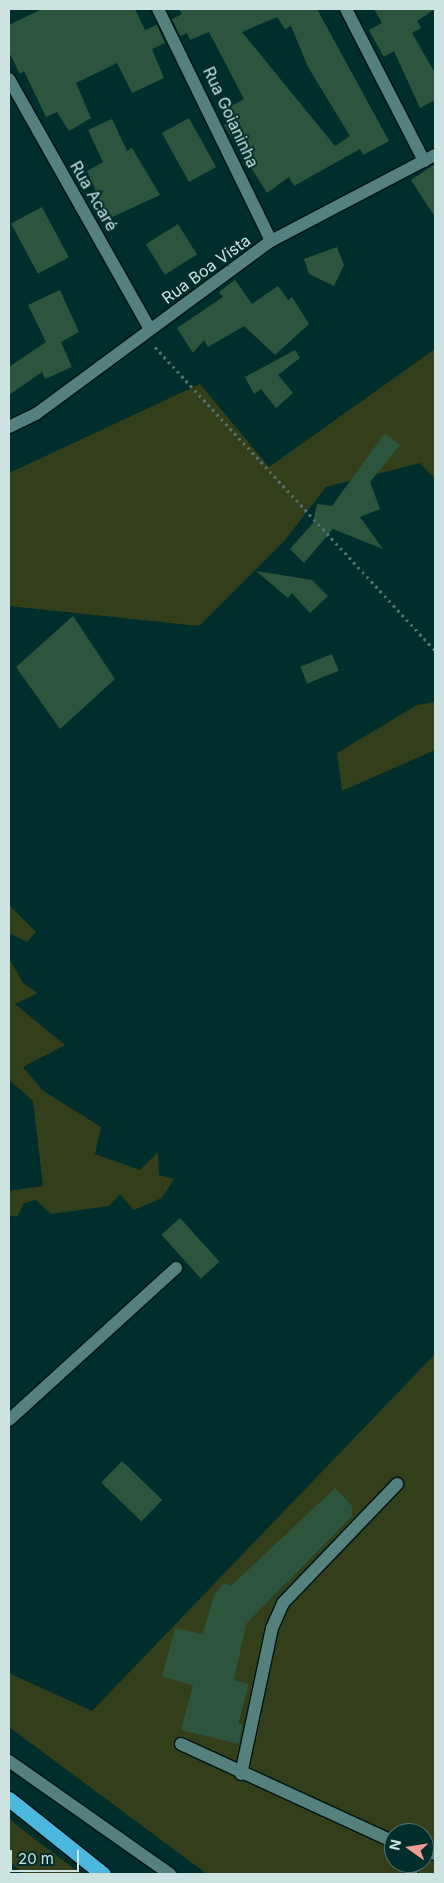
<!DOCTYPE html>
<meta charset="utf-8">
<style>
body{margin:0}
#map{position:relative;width:444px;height:1883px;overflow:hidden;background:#002e2c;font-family:Inter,sans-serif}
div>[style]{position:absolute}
.green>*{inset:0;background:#333e1a}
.building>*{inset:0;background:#2d553e;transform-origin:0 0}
.path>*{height:3px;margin-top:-1.5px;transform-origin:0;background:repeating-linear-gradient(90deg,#4f7472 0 2.5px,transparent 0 6.5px)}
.roads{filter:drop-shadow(1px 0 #001313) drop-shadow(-1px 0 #001313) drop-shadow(0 1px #001313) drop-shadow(0 -1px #001313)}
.minor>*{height:12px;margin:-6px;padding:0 6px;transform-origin:6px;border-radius:6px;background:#54807e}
.highway>*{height:15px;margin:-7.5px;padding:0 7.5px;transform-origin:7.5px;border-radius:7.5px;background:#4bb7de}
span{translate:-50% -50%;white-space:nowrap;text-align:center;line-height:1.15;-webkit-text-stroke:4px #002e2c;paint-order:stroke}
.street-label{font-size:16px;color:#cde3e2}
.frame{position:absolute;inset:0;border:10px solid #cde3e2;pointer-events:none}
.north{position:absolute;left:384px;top:1823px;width:50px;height:50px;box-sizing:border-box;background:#002e2c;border:1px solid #527675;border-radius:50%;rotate:283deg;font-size:14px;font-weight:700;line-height:20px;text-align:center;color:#cde3e2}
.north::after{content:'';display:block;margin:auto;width:18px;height:22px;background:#f59b97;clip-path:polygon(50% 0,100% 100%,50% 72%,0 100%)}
.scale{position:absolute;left:10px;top:1850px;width:69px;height:22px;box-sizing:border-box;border:2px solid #cde3e2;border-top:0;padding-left:6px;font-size:15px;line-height:18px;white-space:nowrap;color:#cde3e2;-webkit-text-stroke:4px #002e2c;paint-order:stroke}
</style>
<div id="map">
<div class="green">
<i style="clip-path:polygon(435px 349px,435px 479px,420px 463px,326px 487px,285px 540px,199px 626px,9px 606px,9px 473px,200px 384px,269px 467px)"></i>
<i style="clip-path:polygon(435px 702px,435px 750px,342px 791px,337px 753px,417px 705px)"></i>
<i style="clip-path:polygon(9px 905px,36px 932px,27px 942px,9px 933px)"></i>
<i style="clip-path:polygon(9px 958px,23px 983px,38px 993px,15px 1004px,65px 1045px,23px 1067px,42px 1090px,101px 1127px,95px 1154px,140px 1170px,158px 1152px,159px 1175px,174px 1179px,162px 1198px,134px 1210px,120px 1194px,109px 1206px,51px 1214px,36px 1200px,24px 1203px,17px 1217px,9px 1215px,9px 1191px,43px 1186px,33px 1101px,9px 1080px)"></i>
<i style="clip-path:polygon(evenodd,435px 1354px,435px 1874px,207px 1874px,9px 1727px,9px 1673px,92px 1711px,435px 1354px,394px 1833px,424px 1833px,424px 1863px,394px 1863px,394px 1833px)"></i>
<i style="clip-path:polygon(9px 1818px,19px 1827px,81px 1874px,24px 1874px,9px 1861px)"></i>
</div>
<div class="building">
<i style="clip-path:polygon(42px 9px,135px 9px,145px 30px,157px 25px,165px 43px,152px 49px,164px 78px,132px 93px,117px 63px,76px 83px,91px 118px,69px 131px,57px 112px,46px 117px,24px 71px,20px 74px,9px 52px,9px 25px)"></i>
<i style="clip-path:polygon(evenodd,179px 9px,317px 9px,389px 141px,363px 155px,360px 149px,294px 186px,289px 177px,267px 193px,224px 125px,230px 121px,224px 110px,244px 99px,209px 32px,190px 40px,187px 33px,180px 36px,172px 19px,182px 14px,179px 9px,277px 17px,285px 29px,291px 26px,308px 67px,350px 136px,335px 146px,242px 32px,277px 17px)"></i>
<i style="clip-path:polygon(374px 9px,435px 9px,417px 21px,421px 28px,412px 33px,435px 73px,435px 100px,420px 108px,394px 51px,384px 57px,369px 30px,382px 23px)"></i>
<i style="left:189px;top:118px;width:56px;height:31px;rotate:61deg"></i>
<i style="clip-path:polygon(112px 119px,127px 151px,132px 148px,160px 195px,108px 219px,87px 171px,103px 162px,88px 130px)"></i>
<i style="clip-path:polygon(435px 164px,435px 217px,411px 180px)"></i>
<i style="left:42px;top:207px;width:57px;height:35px;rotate:62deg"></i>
<i style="left:178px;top:224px;width:36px;height:38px;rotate:58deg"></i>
<i style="clip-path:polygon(337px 247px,344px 265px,334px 286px,309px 274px,304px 259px)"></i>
<i style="clip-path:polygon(235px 280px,252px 304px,278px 286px,288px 300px,292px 297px,309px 324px,275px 355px,244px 326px,208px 347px,204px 340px,193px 353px,177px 328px,223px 297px,219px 292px)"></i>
<i style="clip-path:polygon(60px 290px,79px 332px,61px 342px,72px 367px,45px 379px,42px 372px,9px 395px,9px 367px,46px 342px,28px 305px)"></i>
<i style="clip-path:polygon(295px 350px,300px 358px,278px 375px,293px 393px,276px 408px,261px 389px,254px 394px,245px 377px)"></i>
<i style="clip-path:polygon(385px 433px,400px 445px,370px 482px,380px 509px,360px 517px,383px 549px,333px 529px,304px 563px,290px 549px,313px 523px,317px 504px,332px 506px)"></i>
<i style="clip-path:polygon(256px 571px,312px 580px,328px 596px,310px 613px,292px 593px,288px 598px)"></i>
<i style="clip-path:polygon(73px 616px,115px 679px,60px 729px,16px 667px)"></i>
<i style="left:332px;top:654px;width:18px;height:34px;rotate:68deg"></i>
<i style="left:180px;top:1218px;width:59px;height:25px;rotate:48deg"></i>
<i style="left:122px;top:1461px;width:56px;height:30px;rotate:44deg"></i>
<i style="clip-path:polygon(335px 1488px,352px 1506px,352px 1516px,246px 1624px,234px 1680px,249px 1684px,238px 1724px,243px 1725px,239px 1744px,181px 1730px,193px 1685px,162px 1677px,175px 1628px,203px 1634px,214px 1595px,224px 1583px,231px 1586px)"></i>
</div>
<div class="path">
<i style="left:155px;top:347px;width:413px;rotate:47.3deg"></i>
</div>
<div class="roads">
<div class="minor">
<i style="left:158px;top:9px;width:258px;rotate:64deg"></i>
<i style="left:346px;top:9px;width:171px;rotate:62.8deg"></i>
<i style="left:9px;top:79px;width:287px;rotate:60.6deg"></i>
<i style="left:9px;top:427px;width:30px;rotate:-26deg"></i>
<i style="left:36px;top:414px;width:292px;rotate:-36.4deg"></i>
<i style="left:271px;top:241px;width:185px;rotate:-27.7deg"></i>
<i style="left:9px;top:1420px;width:226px;rotate:-42.3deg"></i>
<i style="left:181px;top:1744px;width:234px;rotate:24.7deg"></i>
<i style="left:9px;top:1761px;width:197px;rotate:35.1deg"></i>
<i style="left:241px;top:1774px;width:149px;rotate:-78deg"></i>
<i style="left:272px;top:1628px;width:27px;rotate:-66deg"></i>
<i style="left:283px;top:1603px;width:165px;rotate:-46.2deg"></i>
<i style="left:424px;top:1852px;width:11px;rotate:10deg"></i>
<i style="left:411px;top:1874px;width:11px;rotate:-90deg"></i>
</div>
<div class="highway">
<i style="left:9px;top:1799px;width:120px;rotate:38.6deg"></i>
</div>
</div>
<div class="street-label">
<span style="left:231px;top:117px;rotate:65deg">Rua Goianinha</span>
<span style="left:94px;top:196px;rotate:60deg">Rua Acaré</span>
<span style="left:206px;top:269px;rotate:-36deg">Rua Boa Vista</span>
</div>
<div class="frame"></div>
<div class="north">N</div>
<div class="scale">20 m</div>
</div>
